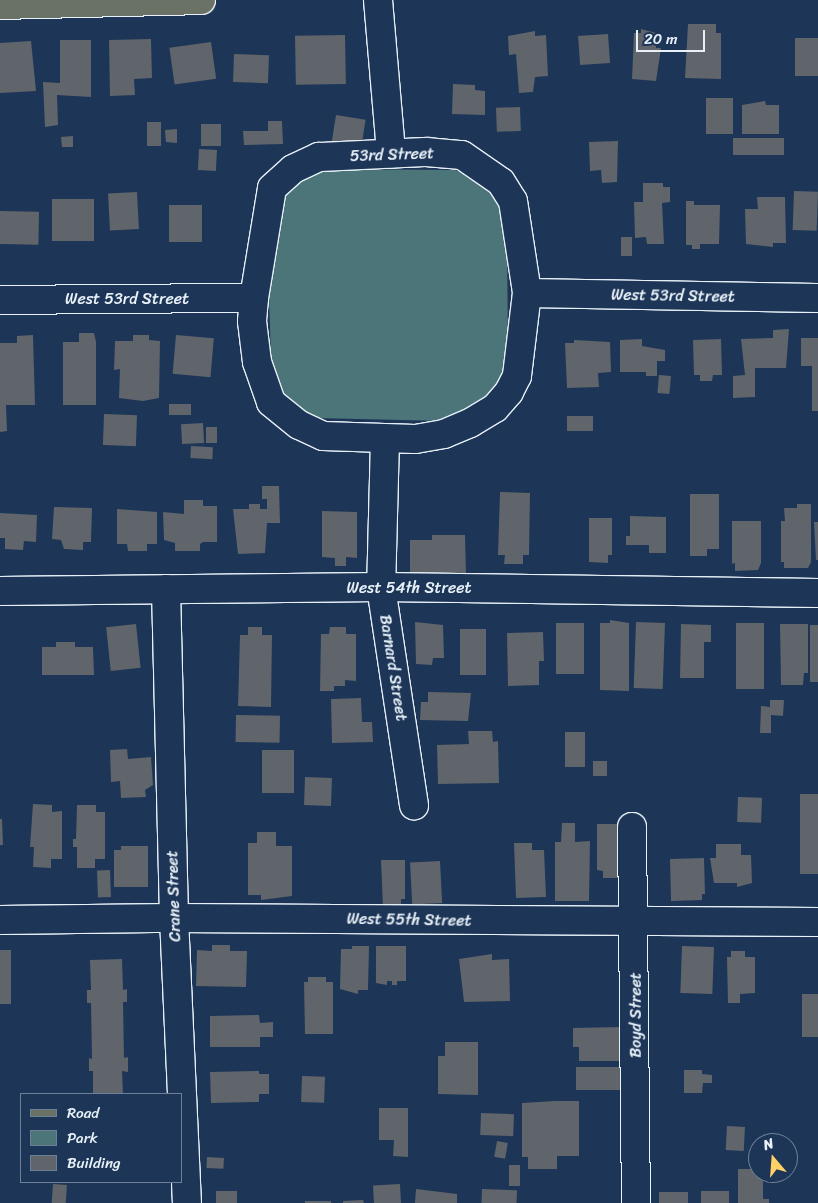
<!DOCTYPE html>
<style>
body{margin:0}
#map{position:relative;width:818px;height:1203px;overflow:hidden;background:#1d3557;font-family:Sriracha,sans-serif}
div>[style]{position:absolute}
.green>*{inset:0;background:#4c757a}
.building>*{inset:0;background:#5f656a;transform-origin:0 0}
.roads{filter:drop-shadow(1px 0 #e8f1f8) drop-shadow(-1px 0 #e8f1f8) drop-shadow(0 1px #e8f1f8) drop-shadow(0 -1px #e8f1f8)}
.minor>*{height:28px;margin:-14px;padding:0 14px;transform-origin:14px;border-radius:14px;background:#1d3557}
.major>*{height:28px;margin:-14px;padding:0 14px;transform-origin:14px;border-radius:14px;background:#6a7165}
span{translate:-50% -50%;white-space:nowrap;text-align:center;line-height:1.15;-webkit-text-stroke:4px #1d3557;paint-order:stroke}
.street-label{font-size:16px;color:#e8f1f8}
.legend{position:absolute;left:20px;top:1093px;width:162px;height:90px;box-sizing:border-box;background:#1d3557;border:1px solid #6e8097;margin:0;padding:6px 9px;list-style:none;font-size:15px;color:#e8f1f8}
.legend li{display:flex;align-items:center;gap:10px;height:25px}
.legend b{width:25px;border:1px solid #6e8097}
.north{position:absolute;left:748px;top:1133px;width:50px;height:50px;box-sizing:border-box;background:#1d3557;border:1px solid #6e8097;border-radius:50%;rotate:342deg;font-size:14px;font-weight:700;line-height:20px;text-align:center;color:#e8f1f8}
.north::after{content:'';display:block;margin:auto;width:18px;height:22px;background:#ffd166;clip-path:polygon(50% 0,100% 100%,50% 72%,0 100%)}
.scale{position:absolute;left:636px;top:30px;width:69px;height:22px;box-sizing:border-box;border:2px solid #e8f1f8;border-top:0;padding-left:6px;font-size:15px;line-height:18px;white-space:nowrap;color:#e8f1f8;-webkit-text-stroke:4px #1d3557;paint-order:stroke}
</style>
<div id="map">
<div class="green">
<i style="clip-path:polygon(320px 169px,455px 170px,482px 182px,497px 197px,507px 241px,508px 348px,504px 387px,482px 409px,444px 421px,316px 418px,290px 407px,277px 385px,271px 358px,268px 268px,281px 195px,297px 178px)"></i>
</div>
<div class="building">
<i style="clip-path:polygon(688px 24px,716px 24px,716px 33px,721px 33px,721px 79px,685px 78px)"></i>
<i style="clip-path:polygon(641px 29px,656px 33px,656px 48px,661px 48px,656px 81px,632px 79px,634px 33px,641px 33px)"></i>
<i style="clip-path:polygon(535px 31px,535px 36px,546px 35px,548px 76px,535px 77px,533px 92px,519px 93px,516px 54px,509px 55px,508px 36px)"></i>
<i style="left:608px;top:34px;width:29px;height:30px;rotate:86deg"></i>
<i style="left:345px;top:35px;width:49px;height:50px;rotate:89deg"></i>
<i style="left:795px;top:38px;width:23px;height:38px"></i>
<i style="clip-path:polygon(151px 39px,152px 78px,134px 79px,135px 95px,110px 96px,109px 40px)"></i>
<i style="clip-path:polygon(60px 40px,91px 40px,91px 97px,57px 95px,58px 125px,45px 127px,43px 82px,60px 83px)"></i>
<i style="clip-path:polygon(31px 41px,36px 91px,0 93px,0 43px)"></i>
<i style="left:211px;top:42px;width:37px;height:42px;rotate:82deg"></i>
<i style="left:234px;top:54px;width:35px;height:28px;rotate:2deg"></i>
<i style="clip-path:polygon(453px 84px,475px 85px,475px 90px,485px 91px,485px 115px,452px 114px)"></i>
<i style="left:706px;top:98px;width:27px;height:36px"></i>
<i style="clip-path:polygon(765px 101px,766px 105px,779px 105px,779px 134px,742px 134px,742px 105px)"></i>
<i style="left:520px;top:107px;width:24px;height:24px;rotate:88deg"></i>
<i style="left:336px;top:115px;width:30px;height:27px;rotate:9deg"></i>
<i style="clip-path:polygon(268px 121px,282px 121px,283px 144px,244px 145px,243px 131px,268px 131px)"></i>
<i style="left:147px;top:122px;width:14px;height:24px"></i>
<i style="left:201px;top:124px;width:20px;height:22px"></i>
<i style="clip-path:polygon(177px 129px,177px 143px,166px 142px,165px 130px)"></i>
<i style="clip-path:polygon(73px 136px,73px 147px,62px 147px,61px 137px)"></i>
<i style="left:784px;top:138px;width:17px;height:51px;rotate:90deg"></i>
<i style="clip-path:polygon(618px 141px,617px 182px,602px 183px,601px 170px,590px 171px,589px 142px)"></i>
<i style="left:199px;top:149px;width:18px;height:21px;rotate:3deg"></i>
<i style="clip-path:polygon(643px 183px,663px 183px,663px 187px,670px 187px,670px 202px,662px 203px,664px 244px,647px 244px,646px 237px,635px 238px,634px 202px,643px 202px)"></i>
<i style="left:794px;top:191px;width:24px;height:39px;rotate:2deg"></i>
<i style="left:137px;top:192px;width:37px;height:29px;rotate:87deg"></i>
<i style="clip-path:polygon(757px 197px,785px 197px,786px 243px,773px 243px,773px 247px,746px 244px,745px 209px,758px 209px)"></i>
<i style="left:52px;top:199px;width:42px;height:42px"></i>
<i style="clip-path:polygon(686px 201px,694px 201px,694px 205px,720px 205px,719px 244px,700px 244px,700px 249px,692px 249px,692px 245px,686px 245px)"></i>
<i style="left:169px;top:205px;width:33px;height:37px"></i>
<i style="left:0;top:211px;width:39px;height:33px;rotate:1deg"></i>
<i style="left:621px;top:237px;width:11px;height:19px"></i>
<i style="clip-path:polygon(789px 329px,786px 368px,755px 368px,755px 397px,733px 398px,733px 376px,745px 375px,741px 339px,773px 338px,773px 330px)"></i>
<i style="clip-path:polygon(79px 333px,94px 333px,96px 342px,96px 405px,63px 405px,63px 342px,79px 342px)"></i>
<i style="clip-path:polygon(33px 335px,35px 405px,6px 405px,7px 431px,0 432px,0 343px,17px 343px,17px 336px)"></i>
<i style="clip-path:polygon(133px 335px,149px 335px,149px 340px,160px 341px,159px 398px,143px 401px,119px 398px,120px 369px,114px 370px,115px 341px,133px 341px)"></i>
<i style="left:176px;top:335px;width:38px;height:39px;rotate:5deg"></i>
<i style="clip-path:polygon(801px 338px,818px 338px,818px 411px,812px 411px,812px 366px,801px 366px)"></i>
<i style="clip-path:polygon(642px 339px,642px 346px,665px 350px,665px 361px,657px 361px,657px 376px,646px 376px,646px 372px,620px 372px,620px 340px)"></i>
<i style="clip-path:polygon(721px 339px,722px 375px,713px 375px,712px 381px,700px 381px,700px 375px,694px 375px,693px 340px)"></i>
<i style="clip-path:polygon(574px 340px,610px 342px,611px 372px,598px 373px,599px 387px,567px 388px,565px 343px,574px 343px)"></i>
<i style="left:659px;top:375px;width:12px;height:18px;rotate:5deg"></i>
<i style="left:169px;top:404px;width:22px;height:11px"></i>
<i style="left:104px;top:414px;width:33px;height:31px;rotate:2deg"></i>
<i style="left:567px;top:416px;width:26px;height:15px"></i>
<i style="left:203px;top:423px;width:20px;height:22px;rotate:87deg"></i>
<i style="left:206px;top:427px;width:11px;height:16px"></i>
<i style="left:191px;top:446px;width:22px;height:12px;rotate:3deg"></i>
<i style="clip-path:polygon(262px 486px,279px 486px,280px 523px,267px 523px,265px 553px,238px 554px,233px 509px,249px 509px,249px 504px,260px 504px,260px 509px,267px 509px,267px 499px,262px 499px)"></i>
<i style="clip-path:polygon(500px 492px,530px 493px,529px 555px,523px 555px,523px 564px,504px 564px,505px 555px,498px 555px)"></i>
<i style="clip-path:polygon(690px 494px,719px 494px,719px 549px,707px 549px,707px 556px,690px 556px)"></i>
<i style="clip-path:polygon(184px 500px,203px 500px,203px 506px,217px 506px,217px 542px,203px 542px,200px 544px,200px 551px,175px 551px,175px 543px,164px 540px,163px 512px,184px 514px)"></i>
<i style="clip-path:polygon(797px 504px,811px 504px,811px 562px,808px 568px,784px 568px,784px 562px,781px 562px,781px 521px,785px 521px,784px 508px,797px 508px)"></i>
<i style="clip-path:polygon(54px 507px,92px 508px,91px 542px,83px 542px,83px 550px,64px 549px,61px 540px,52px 539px)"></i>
<i style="clip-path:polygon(117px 509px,157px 512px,157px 544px,147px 544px,147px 551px,128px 551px,127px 544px,117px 544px)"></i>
<i style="clip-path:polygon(322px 511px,357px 512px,357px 558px,346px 557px,346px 566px,335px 566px,335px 558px,322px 557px)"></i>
<i style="clip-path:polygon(0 513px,37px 515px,36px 542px,24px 541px,23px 550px,5px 549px,5px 538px,0 538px)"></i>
<i style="clip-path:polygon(630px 516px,666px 517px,666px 553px,649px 553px,649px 545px,626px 545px,626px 536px,630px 536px)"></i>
<i style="clip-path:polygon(589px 518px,612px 518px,612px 555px,608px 555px,608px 563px,589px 562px)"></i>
<i style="clip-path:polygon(732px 521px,761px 521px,761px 563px,758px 570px,735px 571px,735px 563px,732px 564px)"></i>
<i style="clip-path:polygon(814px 522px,818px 522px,818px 560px,816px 560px)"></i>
<i style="clip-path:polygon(432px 535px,465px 535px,466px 575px,410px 573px,410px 540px,432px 540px)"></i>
<i style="clip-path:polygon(610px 620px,629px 623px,629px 691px,600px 690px,600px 623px,610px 623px)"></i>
<i style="clip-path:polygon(415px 622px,443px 625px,444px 658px,433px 658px,432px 665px,416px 664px)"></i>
<i style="left:636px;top:622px;width:29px;height:66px;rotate:2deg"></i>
<i style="left:556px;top:623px;width:28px;height:51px"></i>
<i style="left:736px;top:623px;width:28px;height:66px"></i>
<i style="left:136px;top:624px;width:44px;height:30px;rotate:84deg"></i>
<i style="clip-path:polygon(681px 624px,711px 625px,711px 642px,704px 642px,704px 678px,680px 678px)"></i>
<i style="clip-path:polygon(780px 624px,808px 624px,808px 673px,804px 673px,803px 685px,781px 685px)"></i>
<i style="left:810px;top:625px;width:8px;height:57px"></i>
<i style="clip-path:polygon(248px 627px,262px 627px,262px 635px,272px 635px,271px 707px,238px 706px,240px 635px,248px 635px)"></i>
<i style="clip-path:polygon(330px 627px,346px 627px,346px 634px,356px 634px,356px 681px,345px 680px,345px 686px,334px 686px,334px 691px,320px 691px,321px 634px,329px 634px)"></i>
<i style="left:460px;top:629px;width:26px;height:46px"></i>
<i style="clip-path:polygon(543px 632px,544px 661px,539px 661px,539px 685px,508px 686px,507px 633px)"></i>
<i style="clip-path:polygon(56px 642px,75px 642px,75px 647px,93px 647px,94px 675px,42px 675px,42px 647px,56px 647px)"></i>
<i style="clip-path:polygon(428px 692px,471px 693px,468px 721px,420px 720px,421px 702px,428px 702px)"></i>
<i style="clip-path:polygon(361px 698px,362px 722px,372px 722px,373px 742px,332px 743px,331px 699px)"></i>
<i style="clip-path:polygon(770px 700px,784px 700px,783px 716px,771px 715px,771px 733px,760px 733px,761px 706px,770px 707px)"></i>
<i style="left:236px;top:715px;width:44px;height:27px;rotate:1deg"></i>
<i style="clip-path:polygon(468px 731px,492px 731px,493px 742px,498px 741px,499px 783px,438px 784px,437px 745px,469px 744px)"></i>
<i style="left:565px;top:732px;width:20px;height:35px"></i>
<i style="clip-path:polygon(127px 749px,128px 759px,151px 757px,153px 785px,145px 790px,146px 797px,121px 798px,120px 781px,111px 782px,110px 750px)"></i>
<i style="left:262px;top:750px;width:32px;height:43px"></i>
<i style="left:593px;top:761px;width:14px;height:15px"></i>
<i style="left:305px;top:777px;width:27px;height:28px;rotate:2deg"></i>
<i style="left:800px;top:794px;width:18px;height:80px"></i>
<i style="left:738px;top:797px;width:24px;height:25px;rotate:2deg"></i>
<i style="clip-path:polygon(33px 804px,52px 805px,52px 812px,62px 811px,62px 859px,51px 859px,51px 868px,33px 867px,34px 847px,30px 847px)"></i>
<i style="clip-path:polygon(77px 805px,96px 805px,96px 812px,105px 812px,105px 859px,95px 859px,95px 868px,77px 868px,77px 847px,73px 847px,73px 839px,76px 839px)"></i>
<i style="clip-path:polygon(0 819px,2px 819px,3px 845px,0 845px)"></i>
<i style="clip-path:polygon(562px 823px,575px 823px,575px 842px,590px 841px,589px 901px,555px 901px,555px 842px,561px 842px)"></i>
<i style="clip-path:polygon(597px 824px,629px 824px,621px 878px,603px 878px,603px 871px,597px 870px)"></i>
<i style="clip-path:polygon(257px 832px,276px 832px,276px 846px,292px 846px,292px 896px,261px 900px,261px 895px,248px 895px,248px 843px,257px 843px)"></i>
<i style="clip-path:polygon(514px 843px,532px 843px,532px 850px,544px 850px,546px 897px,516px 898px)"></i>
<i style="clip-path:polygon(716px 844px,741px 844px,741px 855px,751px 855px,752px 883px,737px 887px,737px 883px,714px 883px,710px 858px,716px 858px)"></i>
<i style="clip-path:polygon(121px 846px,148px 846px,148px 887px,114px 887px,114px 850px,121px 850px)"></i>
<i style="clip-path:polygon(704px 858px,705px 894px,702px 894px,702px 900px,671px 901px,670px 859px)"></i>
<i style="clip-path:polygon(381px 860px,405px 860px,405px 899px,401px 899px,401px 907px,383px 908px)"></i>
<i style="left:440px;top:861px;width:42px;height:30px;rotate:87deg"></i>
<i style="left:110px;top:870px;width:27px;height:13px;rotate:88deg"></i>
<i style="clip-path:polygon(212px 945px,230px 945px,230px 951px,247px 951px,246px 987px,196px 986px,197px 950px,212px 951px)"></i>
<i style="clip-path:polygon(352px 946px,369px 946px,368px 990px,358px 990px,358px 994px,340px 989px,341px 949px,352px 949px)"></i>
<i style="clip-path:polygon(376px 946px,406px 946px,406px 981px,397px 981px,397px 985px,392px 985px,392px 981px,387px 981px,387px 985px,376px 983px)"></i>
<i style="left:682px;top:946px;width:32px;height:47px;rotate:2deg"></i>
<i style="left:0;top:950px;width:11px;height:54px"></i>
<i style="clip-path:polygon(731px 951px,745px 951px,745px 957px,755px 957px,755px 993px,740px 994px,740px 1003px,728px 1003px,727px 957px,731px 957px)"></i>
<i style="clip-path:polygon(492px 954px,492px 960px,509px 959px,510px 1001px,464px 1002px,459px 959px)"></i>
<i style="clip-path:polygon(122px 959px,123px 990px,127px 989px,127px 1002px,123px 1002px,124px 1058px,128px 1057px,128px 1072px,122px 1071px,123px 1094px,93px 1094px,93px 1071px,89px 1071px,89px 1058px,92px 1059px,91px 1003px,87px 1003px,87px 990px,91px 990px,90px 960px)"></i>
<i style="clip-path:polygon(308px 977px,326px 977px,326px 982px,333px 982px,333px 1034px,305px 1034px,304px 982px,308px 982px)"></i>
<i style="left:802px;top:994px;width:16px;height:43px"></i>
<i style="clip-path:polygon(259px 1015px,260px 1023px,273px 1022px,273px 1037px,260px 1037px,260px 1047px,210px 1047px,210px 1016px)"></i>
<i style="clip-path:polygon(621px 1027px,621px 1061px,579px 1061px,579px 1047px,573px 1047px,573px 1028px)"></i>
<i style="clip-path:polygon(445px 1042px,478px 1042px,478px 1095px,438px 1094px,438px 1056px,445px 1056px)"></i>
<i style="left:576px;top:1067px;width:49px;height:23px"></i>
<i style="clip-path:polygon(684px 1070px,702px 1070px,702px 1074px,712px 1075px,712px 1083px,703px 1083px,702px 1093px,684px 1093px)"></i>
<i style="clip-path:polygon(259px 1071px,259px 1074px,269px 1074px,269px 1094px,259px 1094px,259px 1102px,211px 1103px,210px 1072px)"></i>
<i style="left:302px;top:1076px;width:23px;height:26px;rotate:2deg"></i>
<i style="clip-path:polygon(555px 1101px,579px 1101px,579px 1156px,557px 1156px,557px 1169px,528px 1169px,528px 1157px,522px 1157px,522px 1103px)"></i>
<i style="clip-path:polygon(379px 1108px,408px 1108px,408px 1157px,393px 1156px,394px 1140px,379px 1140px)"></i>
<i style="left:481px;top:1113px;width:33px;height:22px;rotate:2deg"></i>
<i style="left:727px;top:1126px;width:18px;height:24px;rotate:3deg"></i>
<i style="left:497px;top:1141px;width:11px;height:16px;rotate:10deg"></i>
<i style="left:207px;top:1157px;width:17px;height:11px;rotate:3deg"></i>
<i style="left:509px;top:1165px;width:11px;height:21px"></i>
<i style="clip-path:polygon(738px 1169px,758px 1169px,758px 1173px,763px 1173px,763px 1199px,769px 1199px,769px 1203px,738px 1203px)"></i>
<i style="left:53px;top:1184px;width:14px;height:19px;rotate:4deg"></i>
<i style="left:400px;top:1184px;width:19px;height:27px;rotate:87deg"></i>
<i style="clip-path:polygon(416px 1189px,457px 1194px,457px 1203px,415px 1203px)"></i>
<i style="left:482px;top:1189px;width:35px;height:14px;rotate:2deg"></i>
<i style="left:216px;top:1191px;width:21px;height:12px"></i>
<i style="left:701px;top:1191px;width:28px;height:12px"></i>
<i style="left:659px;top:1192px;width:29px;height:11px"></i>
<i style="clip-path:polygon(363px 1200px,364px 1203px,343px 1203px,343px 1201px)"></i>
<i style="left:305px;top:1201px;width:26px;height:2px"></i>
</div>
<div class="roads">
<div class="minor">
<i style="left:378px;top:0;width:154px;rotate:85.1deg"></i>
<i style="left:426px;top:152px;width:36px;rotate:5deg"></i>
<i style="left:462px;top:155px;width:47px;rotate:34.7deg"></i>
<i style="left:501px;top:182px;width:22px;rotate:58deg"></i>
<i style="left:513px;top:201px;width:93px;rotate:81.3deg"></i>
<i style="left:527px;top:293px;width:84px;rotate:96.9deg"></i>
<i style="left:517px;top:376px;width:18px;rotate:117deg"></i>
<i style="left:509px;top:392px;width:21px;rotate:131deg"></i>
<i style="left:495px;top:408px;width:29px;rotate:149deg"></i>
<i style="left:470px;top:423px;width:28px;rotate:157deg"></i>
<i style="left:444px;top:434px;width:29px;rotate:170deg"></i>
<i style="left:415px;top:439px;width:92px;rotate:-178.1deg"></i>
<i style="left:323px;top:436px;width:26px;rotate:-155deg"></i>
<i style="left:299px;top:425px;width:36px;rotate:-141deg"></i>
<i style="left:271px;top:402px;width:42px;rotate:-109.3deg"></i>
<i style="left:257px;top:362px;width:41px;rotate:-97deg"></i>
<i style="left:252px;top:321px;width:23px;rotate:-85deg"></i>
<i style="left:254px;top:298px;width:111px;rotate:-80.7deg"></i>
<i style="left:272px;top:188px;width:28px;rotate:-42deg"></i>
<i style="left:293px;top:169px;width:29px;rotate:-25deg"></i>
<i style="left:319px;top:157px;width:107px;rotate:-2.7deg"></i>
<i style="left:527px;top:293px;width:291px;rotate:1deg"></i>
<i style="left:0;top:300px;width:254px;rotate:-0.5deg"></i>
<i style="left:385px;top:439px;width:148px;rotate:91.5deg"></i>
<i style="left:381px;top:587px;width:221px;rotate:81.4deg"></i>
<i style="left:166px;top:589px;width:329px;rotate:88.6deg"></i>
<i style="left:174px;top:918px;width:285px;rotate:87.4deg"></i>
<i style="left:0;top:591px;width:381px;rotate:-0.6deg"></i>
<i style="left:381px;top:587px;width:437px;rotate:0.8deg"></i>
<i style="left:632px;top:827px;width:376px;rotate:89.4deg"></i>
<i style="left:0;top:920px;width:174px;rotate:-0.7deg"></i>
<i style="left:174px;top:918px;width:644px;rotate:0.36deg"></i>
</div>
<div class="major">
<i style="left:0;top:5px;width:201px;rotate:-1.4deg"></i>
</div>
</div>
<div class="street-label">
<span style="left:392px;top:155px;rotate:-2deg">53rd Street</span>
<span style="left:673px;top:296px;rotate:1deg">West 53rd Street</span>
<span style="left:127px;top:299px">West 53rd Street</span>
<span style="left:409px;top:588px">West 54th Street</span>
<span style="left:393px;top:668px;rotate:81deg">Barnard Street</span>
<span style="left:174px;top:896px;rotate:-92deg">Crane Street</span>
<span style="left:409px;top:920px;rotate:1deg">West 55th Street</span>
<span style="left:636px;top:1015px;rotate:-90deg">Boyd Street</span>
</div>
<ul class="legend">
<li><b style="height:6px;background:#6a7165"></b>Road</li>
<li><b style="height:14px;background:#4c757a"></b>Park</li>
<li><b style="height:14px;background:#5f656a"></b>Building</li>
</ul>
<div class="north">N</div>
<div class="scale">20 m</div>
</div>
